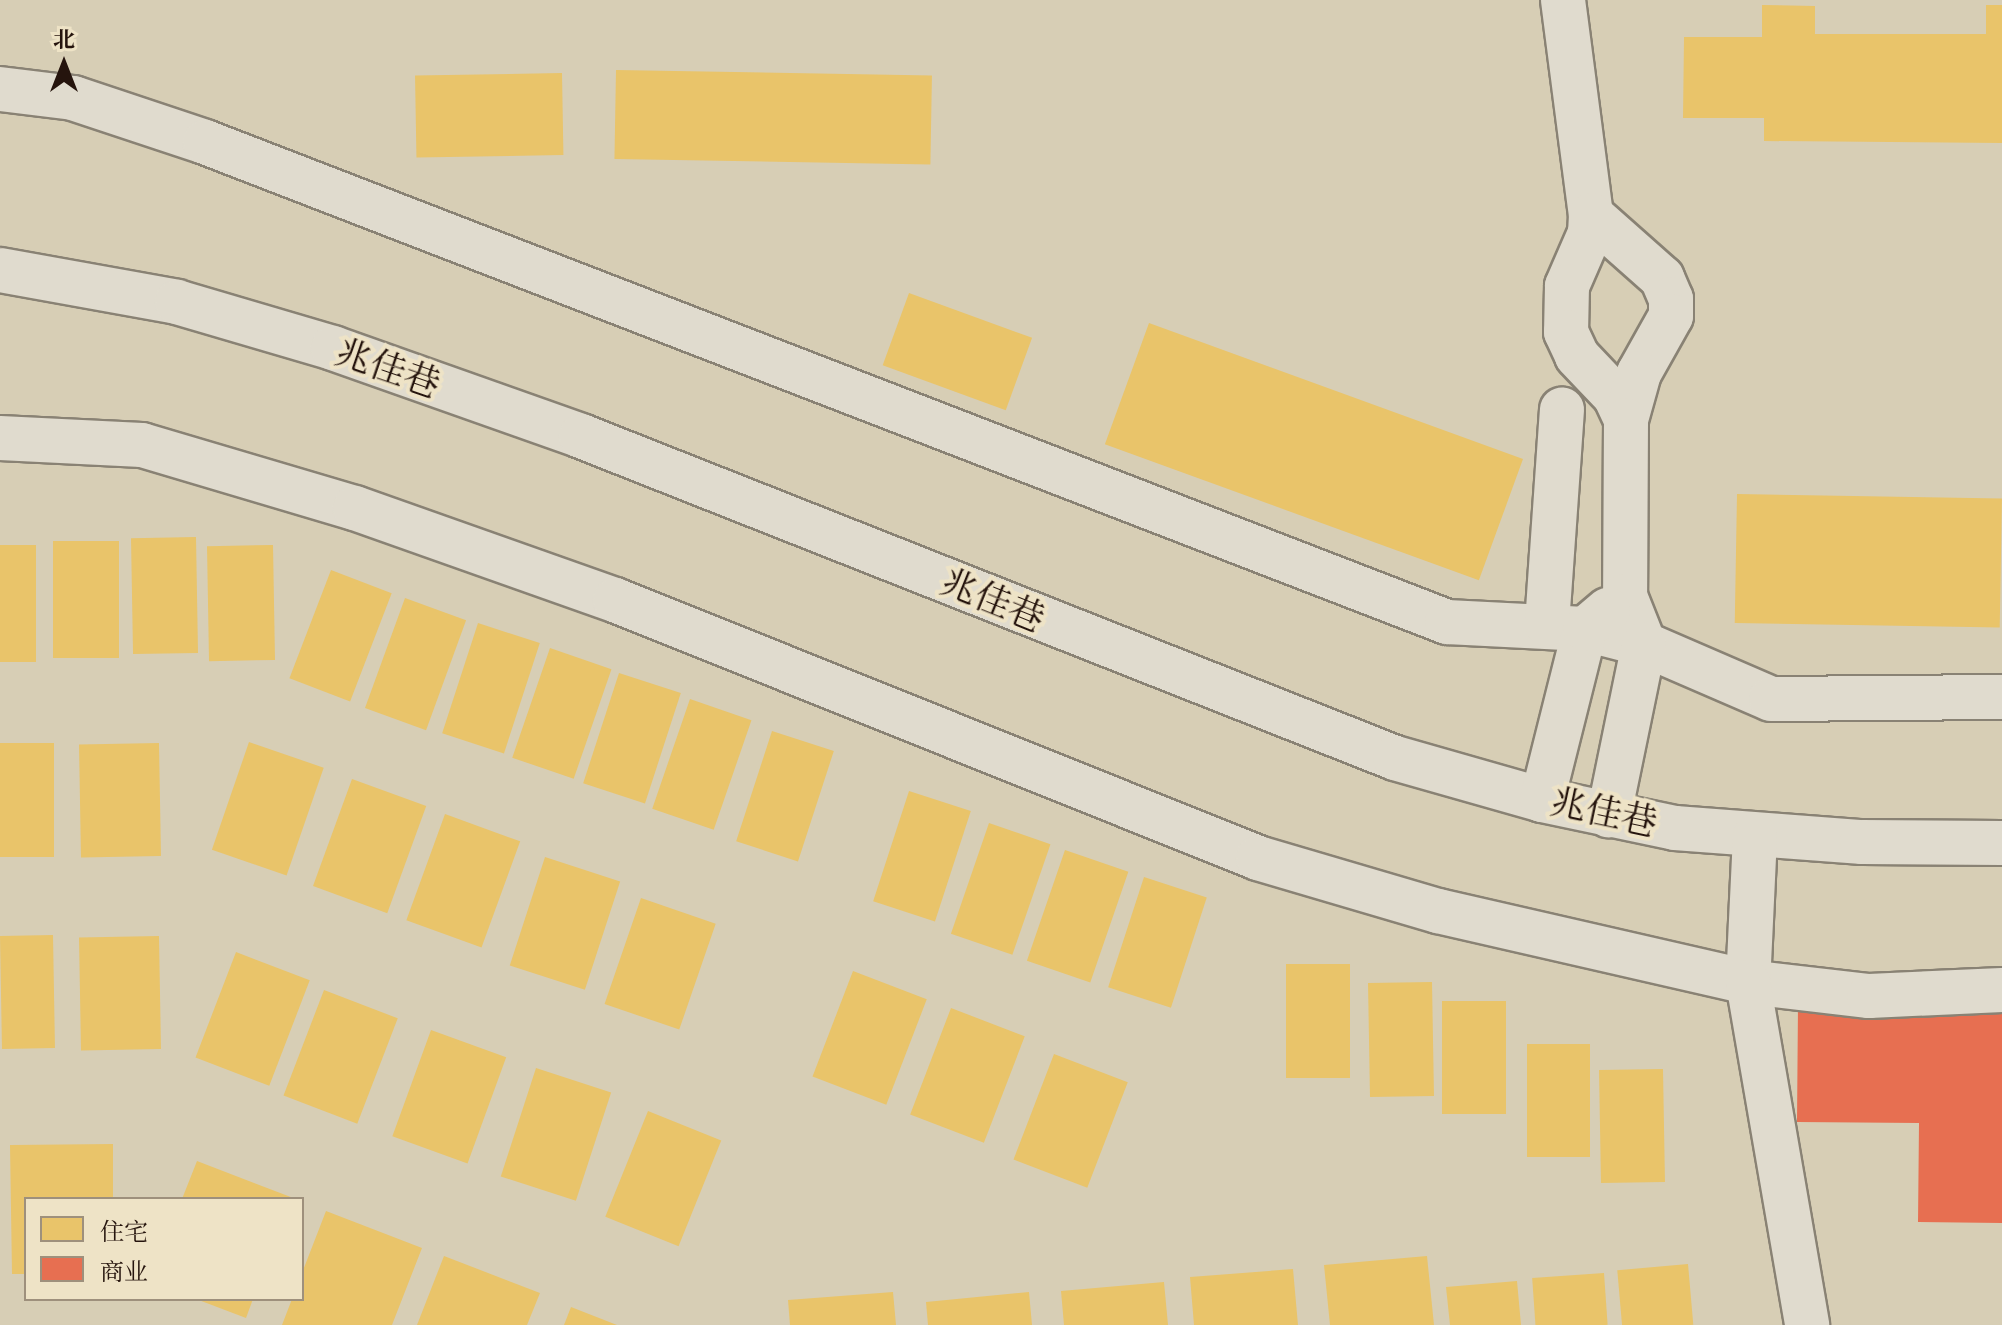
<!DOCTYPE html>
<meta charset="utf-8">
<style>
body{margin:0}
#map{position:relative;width:2002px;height:1325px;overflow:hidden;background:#d7ceb5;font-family:"EB Garamond","Noto Serif SC",serif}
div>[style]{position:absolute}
.homes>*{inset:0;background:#e9c46a;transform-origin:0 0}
.shops>*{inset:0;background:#e76f51}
.roads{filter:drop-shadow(2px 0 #898274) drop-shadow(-2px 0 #898274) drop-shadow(0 2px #898274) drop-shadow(0 -2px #898274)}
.minor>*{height:44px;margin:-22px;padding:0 22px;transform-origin:22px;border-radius:22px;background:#e0dbce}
span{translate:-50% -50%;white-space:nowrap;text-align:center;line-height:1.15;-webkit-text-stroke:8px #eee3c6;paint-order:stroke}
.street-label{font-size:36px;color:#25140d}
.legend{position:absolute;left:24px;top:1197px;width:280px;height:104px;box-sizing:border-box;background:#eee3c6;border:2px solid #9e907c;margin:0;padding:10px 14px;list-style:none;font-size:24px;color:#25140d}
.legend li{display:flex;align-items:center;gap:16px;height:40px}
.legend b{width:40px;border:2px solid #9e907c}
.north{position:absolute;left:24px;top:24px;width:80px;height:80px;-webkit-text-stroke:6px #eee3c6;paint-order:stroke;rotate:0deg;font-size:22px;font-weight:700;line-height:32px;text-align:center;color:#25140d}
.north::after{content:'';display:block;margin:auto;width:28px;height:36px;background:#25140d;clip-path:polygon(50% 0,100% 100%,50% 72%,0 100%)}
</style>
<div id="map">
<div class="homes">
<i style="clip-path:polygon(1762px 5px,1815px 6px,1815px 34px,1986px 34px,1986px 5px,2002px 5px,2002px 143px,1764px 141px,1764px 118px,1683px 118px,1684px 37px,1762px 37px)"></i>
<i style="left:616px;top:70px;width:316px;height:89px;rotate:1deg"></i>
<i style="left:562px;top:73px;width:82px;height:147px;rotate:89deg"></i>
<i style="left:909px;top:293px;width:131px;height:77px;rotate:20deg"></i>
<i style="left:1149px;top:323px;width:398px;height:129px;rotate:20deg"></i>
<i style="left:1737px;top:494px;width:265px;height:129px;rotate:1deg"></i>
<i style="left:196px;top:537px;width:116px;height:65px;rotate:89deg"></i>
<i style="left:119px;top:541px;width:117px;height:66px;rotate:90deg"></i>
<i style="left:0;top:545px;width:36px;height:117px"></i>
<i style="left:273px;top:545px;width:115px;height:66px;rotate:89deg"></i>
<i style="left:331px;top:570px;width:65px;height:116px;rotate:21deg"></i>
<i style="left:405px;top:598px;width:65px;height:117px;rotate:20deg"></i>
<i style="left:478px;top:623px;width:65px;height:116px;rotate:18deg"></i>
<i style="left:550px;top:648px;width:65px;height:116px;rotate:19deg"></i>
<i style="left:619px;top:673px;width:65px;height:116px;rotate:18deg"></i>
<i style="left:690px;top:699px;width:65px;height:116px;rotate:19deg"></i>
<i style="left:772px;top:731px;width:65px;height:116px;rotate:18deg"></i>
<i style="left:249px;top:742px;width:79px;height:114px;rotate:19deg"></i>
<i style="left:0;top:743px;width:54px;height:114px"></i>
<i style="left:159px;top:743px;width:113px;height:80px;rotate:89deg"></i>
<i style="left:352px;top:779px;width:79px;height:114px;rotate:20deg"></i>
<i style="left:909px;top:791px;width:65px;height:116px;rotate:18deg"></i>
<i style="left:445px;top:814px;width:80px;height:113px;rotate:20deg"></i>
<i style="left:989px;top:823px;width:65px;height:117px;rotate:19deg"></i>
<i style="left:1065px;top:850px;width:67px;height:117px;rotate:19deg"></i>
<i style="left:545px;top:857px;width:79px;height:114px;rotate:18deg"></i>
<i style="left:1144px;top:877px;width:66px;height:116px;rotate:18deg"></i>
<i style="left:641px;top:898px;width:79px;height:112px;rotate:19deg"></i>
<i style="left:53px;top:935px;width:113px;height:53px;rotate:89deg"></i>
<i style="left:159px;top:936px;width:113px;height:80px;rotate:89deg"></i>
<i style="left:236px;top:952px;width:79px;height:113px;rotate:21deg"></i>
<i style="left:1286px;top:964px;width:64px;height:114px"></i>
<i style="left:853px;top:971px;width:79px;height:113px;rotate:21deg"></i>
<i style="left:1432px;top:982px;width:114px;height:64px;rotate:89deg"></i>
<i style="left:324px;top:990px;width:79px;height:113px;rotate:21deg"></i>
<i style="left:1442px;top:1001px;width:64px;height:113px"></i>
<i style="left:951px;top:1008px;width:79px;height:114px;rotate:21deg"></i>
<i style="left:431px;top:1030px;width:80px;height:113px;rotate:20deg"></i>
<i style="left:1527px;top:1044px;width:63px;height:113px"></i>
<i style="left:1054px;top:1054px;width:79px;height:113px;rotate:21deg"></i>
<i style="left:536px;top:1068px;width:79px;height:114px;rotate:18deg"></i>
<i style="left:1663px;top:1069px;width:113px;height:64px;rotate:89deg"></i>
<i style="left:648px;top:1111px;width:79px;height:114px;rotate:22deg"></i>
<i style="clip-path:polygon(113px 1144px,113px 1199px,26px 1199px,26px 1274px,12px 1274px,10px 1145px)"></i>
<i style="clip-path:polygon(197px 1161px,296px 1199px,182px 1199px)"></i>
<i style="clip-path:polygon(326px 1211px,422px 1248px,392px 1325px,282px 1325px,292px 1299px,302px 1299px,302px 1273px)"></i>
<i style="clip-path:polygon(444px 1256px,540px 1293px,527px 1325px,417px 1325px)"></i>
<i style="clip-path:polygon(1427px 1256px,1434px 1325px,1330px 1325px,1324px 1265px)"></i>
<i style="left:1688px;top:1264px;width:61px;height:71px;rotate:85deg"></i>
<i style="clip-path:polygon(1293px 1269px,1298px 1325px,1194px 1325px,1190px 1277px)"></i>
<i style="left:1604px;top:1273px;width:52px;height:72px;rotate:86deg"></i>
<i style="clip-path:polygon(1517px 1281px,1521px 1325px,1450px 1325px,1446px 1287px)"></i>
<i style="clip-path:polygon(1164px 1282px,1168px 1325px,1064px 1325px,1061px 1291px)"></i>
<i style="clip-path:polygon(893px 1292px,896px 1325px,790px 1325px,788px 1300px)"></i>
<i style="clip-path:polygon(1029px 1292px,1032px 1325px,928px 1325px,926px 1302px)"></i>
<i style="clip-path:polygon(196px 1299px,253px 1299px,246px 1318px)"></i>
<i style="clip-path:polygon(571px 1307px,617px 1325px,564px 1325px)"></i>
</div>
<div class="shops">
<i style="clip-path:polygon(1798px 1005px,2002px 1007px,2002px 1223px,1918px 1222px,1919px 1123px,1797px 1122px)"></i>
</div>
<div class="roads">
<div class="minor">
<i style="left:1563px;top:0;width:217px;rotate:82.6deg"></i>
<i style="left:1591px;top:215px;width:18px;rotate:93deg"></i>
<i style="left:1590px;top:233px;width:58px;rotate:113.5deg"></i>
<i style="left:1567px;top:286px;width:46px;rotate:91.2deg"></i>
<i style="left:1566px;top:332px;width:26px;rotate:65deg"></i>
<i style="left:1577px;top:356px;width:55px;rotate:46.5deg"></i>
<i style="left:1615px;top:396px;width:26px;rotate:65deg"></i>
<i style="left:0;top:89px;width:74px;rotate:7deg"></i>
<i style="left:73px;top:98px;width:139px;rotate:18.4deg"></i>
<i style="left:205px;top:142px;width:1332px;rotate:21.13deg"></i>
<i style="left:1447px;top:622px;width:138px;rotate:2.9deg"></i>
<i style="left:1585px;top:629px;width:61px;rotate:14.3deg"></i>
<i style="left:1644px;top:644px;width:138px;rotate:23.4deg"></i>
<i style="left:1771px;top:699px;width:231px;rotate:-0.5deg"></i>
<i style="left:1591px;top:215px;width:95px;rotate:41.6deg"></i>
<i style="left:1662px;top:278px;width:23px;rotate:67deg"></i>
<i style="left:1671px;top:299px;width:17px;rotate:90deg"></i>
<i style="left:1671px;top:316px;width:65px;rotate:119.3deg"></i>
<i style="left:1639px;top:373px;width:49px;rotate:105.5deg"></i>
<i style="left:1626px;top:420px;width:176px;rotate:90.3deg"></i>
<i style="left:1625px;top:596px;width:52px;rotate:68.4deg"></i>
<i style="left:1644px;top:644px;width:175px;rotate:101.6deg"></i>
<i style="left:0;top:270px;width:180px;rotate:10.2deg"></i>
<i style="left:177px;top:302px;width:163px;rotate:16.4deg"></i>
<i style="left:333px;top:348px;width:263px;rotate:19.5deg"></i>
<i style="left:581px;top:436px;width:875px;rotate:21.58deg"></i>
<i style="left:1395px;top:758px;width:153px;rotate:15.9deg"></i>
<i style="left:1542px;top:800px;width:136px;rotate:11.9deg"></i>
<i style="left:1675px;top:828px;width:188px;rotate:4.3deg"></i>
<i style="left:1862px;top:842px;width:140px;rotate:0.4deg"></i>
<i style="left:0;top:438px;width:142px;rotate:2.8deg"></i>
<i style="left:142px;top:445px;width:222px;rotate:16.5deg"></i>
<i style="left:355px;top:508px;width:276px;rotate:19.5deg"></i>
<i style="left:615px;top:600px;width:693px;rotate:21.86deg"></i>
<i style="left:1258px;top:858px;width:188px;rotate:16.4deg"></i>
<i style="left:1438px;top:911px;width:318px;rotate:12.9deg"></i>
<i style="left:1748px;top:982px;width:122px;rotate:6.6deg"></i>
<i style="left:1869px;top:996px;width:133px;rotate:-2.6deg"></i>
<i style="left:1547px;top:624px;width:215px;rotate:-86deg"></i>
<i style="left:1542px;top:800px;width:176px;rotate:-75.9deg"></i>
<i style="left:1585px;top:629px;width:30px;rotate:-40deg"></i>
<i style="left:1755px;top:836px;width:146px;rotate:92.7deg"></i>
<i style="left:1748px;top:982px;width:348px;rotate:80.2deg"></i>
</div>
</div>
<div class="street-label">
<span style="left:388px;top:368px;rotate:19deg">兆佳巷</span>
<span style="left:993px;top:600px;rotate:22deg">兆佳巷</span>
<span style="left:1604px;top:812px;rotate:12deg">兆佳巷</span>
</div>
<ul class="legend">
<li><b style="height:22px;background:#e9c46a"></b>住宅</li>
<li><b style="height:22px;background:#e76f51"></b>商业</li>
</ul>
<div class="north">北</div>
</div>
